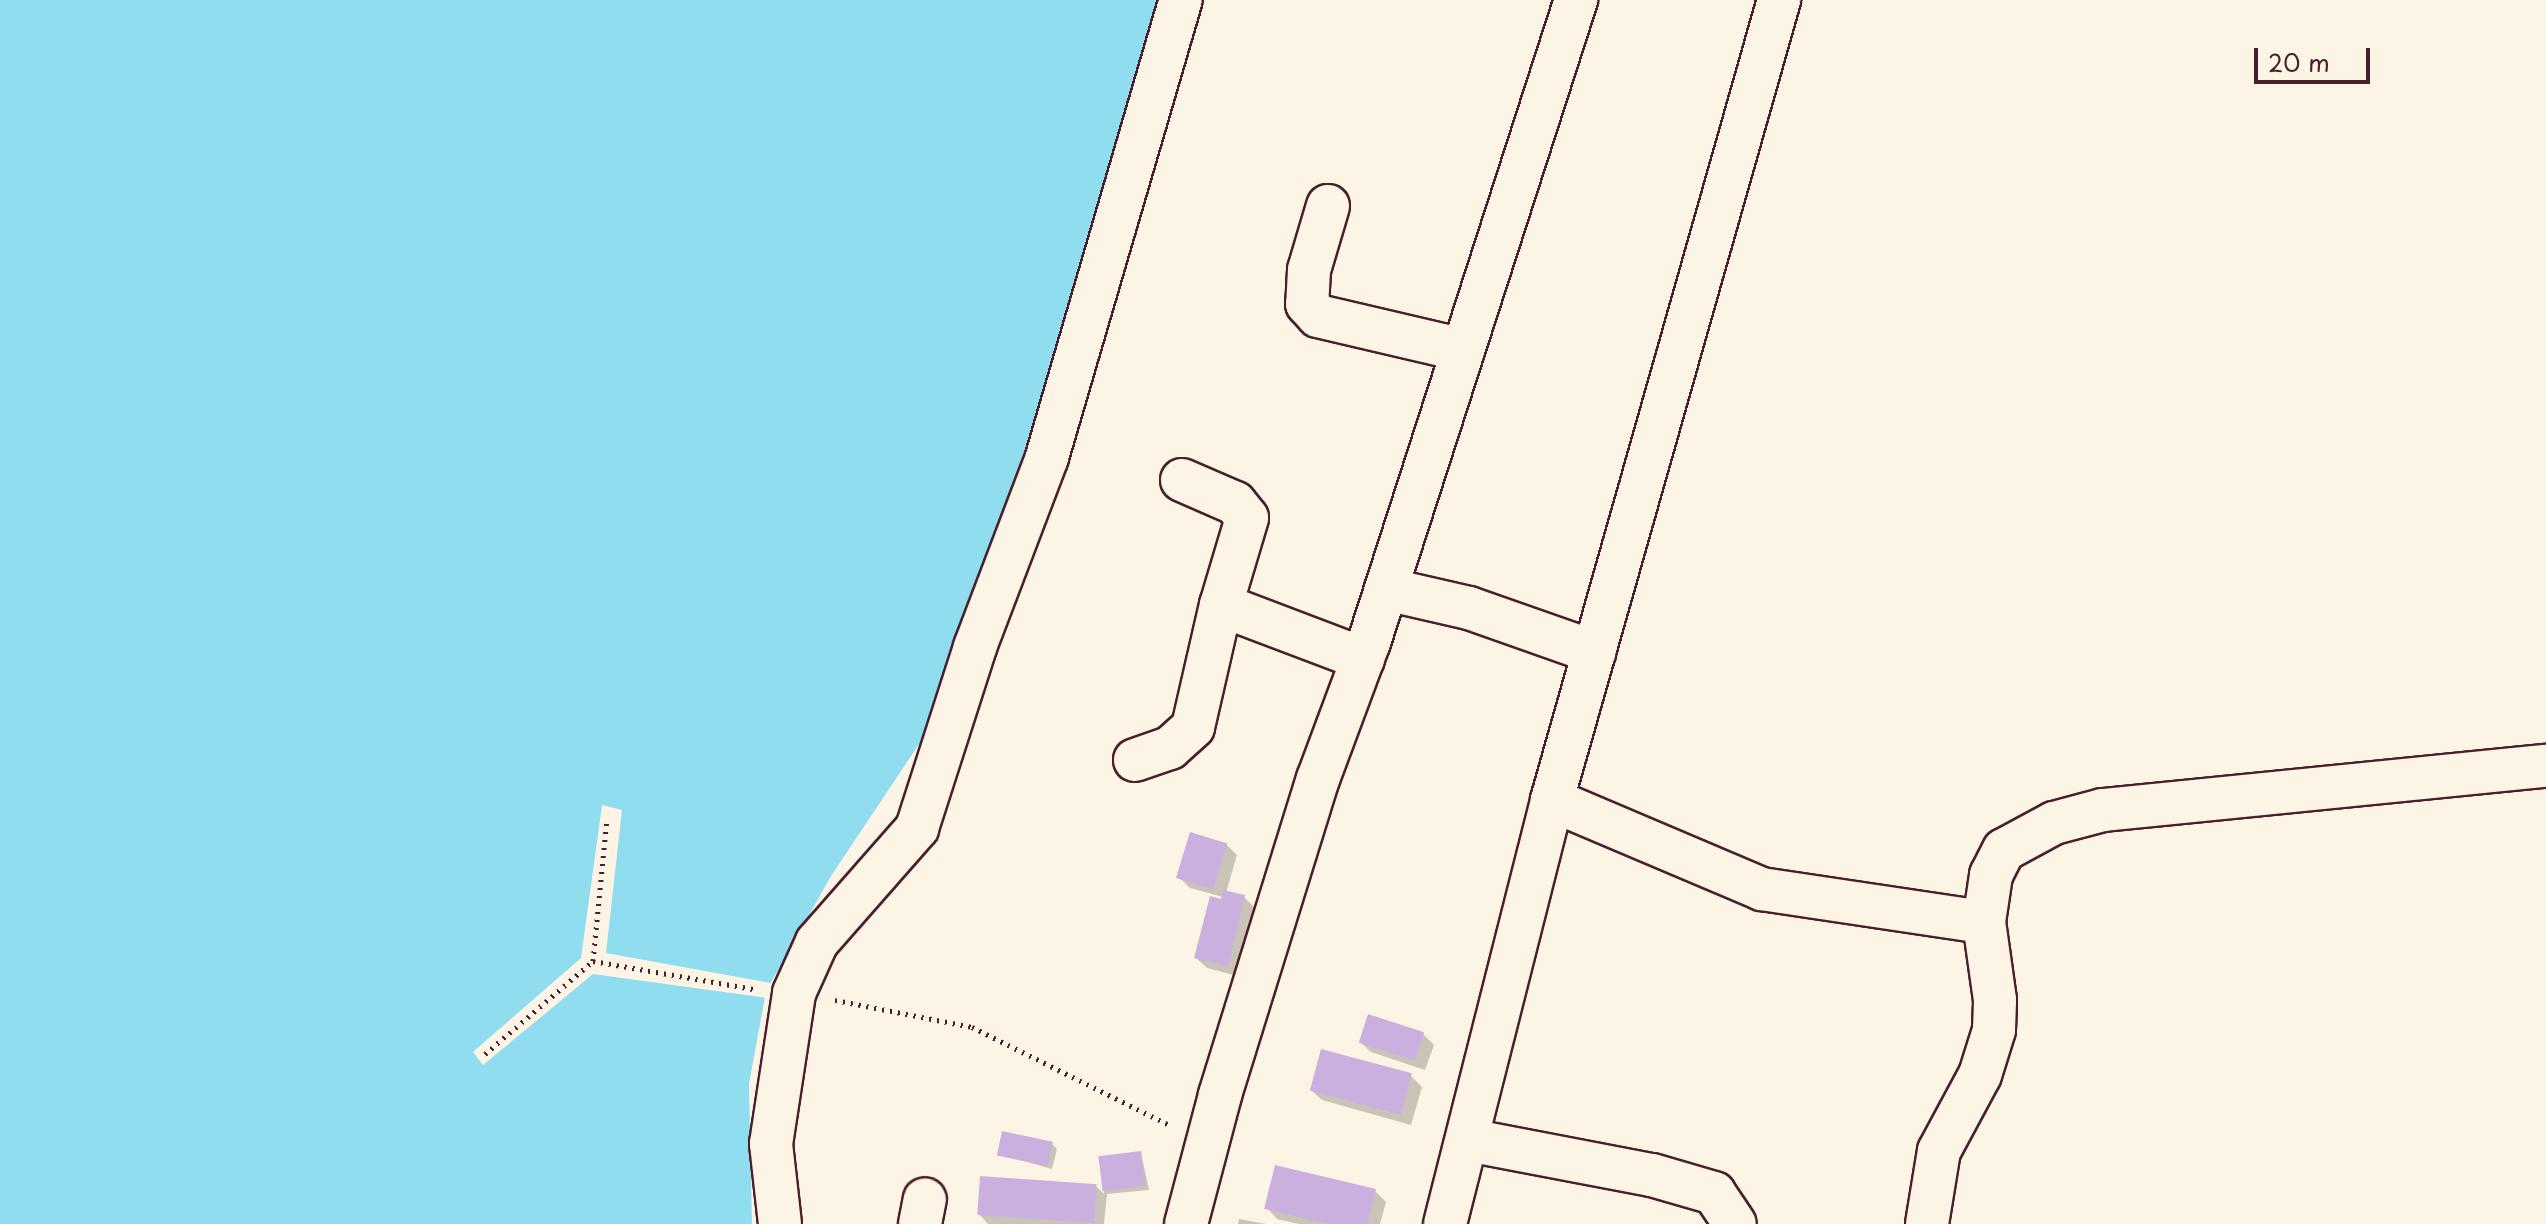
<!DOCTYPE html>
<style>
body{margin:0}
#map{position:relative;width:2546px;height:1224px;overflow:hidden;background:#fcf5e5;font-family:"Playpen Sans",sans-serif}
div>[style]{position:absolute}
.water>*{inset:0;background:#90ddf0}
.pier>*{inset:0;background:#fcf5e5}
.shadow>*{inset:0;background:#0003}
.building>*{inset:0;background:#c9b0df;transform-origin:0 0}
.path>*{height:5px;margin-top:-2.5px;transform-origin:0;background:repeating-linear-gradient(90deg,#4a1f2b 0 2px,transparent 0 8px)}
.roads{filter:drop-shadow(2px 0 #4a1f2b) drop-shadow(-2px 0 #4a1f2b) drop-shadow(0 2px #4a1f2b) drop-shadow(0 -2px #4a1f2b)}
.minor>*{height:42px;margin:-21px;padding:0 21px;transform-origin:21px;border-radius:21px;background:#fcf5e5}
span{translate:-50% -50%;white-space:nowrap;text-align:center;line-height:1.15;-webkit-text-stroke:6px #fcf5e5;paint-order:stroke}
.scale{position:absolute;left:2254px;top:48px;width:116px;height:36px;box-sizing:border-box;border:4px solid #4a1f2b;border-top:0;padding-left:10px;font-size:24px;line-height:28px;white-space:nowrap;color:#4a1f2b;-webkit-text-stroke:6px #fcf5e5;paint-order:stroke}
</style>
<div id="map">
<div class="water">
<i style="clip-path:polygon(0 0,1164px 0,979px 597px,931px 726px,831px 876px,766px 991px,749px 1084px,752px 1224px,0 1224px)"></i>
</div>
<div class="pier">
<i style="clip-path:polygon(602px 805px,622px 810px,606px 953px,776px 984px,768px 998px,593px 974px,483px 1065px,473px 1052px,581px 958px)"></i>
</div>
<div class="shadow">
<i style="clip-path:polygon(1226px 844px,1237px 855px,1226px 893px,1244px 897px,1255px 908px,1238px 976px,1207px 968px,1196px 958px,1223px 897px,1190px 888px,1179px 877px)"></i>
<i style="clip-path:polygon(1423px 1034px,1434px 1045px,1425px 1070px,1371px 1052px,1360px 1042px)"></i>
<i style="clip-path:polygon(1411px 1076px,1422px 1087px,1411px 1125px,1322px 1100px,1311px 1090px)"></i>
<i style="clip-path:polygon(1052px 1144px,1057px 1149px,1052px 1169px,999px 1154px)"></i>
<i style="clip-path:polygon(1141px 1153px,1149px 1190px,1107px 1194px,1104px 1224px,988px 1224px,979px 1214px,1096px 1186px,1104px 1194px,1100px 1157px)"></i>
<i style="clip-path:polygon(1375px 1191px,1386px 1202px,1380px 1224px,1299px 1224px,1277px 1219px,1267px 1208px)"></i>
<i style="clip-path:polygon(1239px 1219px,1266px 1224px,1238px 1224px)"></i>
</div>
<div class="building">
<i style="left:1190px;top:832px;width:39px;height:48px;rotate:17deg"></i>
<i style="clip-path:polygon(1223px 890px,1245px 895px,1228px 966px,1194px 958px,1210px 896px,1221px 899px)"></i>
<i style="left:1368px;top:1014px;width:59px;height:30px;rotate:18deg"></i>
<i style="left:1321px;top:1049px;width:94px;height:43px;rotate:15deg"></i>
<i style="left:1002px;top:1131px;width:52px;height:25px;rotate:12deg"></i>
<i style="left:1141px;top:1151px;width:35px;height:43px;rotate:83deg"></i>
<i style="clip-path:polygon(1275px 1165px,1376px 1189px,1367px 1224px,1329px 1224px,1264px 1209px)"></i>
<i style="left:980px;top:1176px;width:117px;height:39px;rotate:4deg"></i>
</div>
<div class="path">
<i style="left:593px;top:961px;width:163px;rotate:9.9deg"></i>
<i style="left:835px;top:1000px;width:140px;rotate:11.1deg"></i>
<i style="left:972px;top:1027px;width:222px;rotate:26.4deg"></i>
<i style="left:485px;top:1054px;width:143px;rotate:-40.7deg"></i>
<i style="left:593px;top:961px;width:144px;rotate:-84.4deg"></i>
</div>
<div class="roads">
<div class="minor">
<i style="left:1328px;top:206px;width:67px;rotate:106.5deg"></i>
<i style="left:1309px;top:270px;width:34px;rotate:93deg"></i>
<i style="left:1307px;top:304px;width:16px;rotate:47deg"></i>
<i style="left:1318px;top:316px;width:149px;rotate:13.2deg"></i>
<i style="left:1182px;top:480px;width:58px;rotate:23.5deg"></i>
<i style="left:1235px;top:503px;width:19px;rotate:51deg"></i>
<i style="left:1247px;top:518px;width:91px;rotate:106.6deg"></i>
<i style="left:1221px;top:605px;width:152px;rotate:20.8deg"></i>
<i style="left:1386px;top:589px;width:85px;rotate:12.9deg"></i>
<i style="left:1469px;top:608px;width:133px;rotate:19.4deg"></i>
<i style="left:1135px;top:760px;width:37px;rotate:-19deg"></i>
<i style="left:1170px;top:748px;width:31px;rotate:-42deg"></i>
<i style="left:1193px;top:727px;width:125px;rotate:-77.1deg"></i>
<i style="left:1552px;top:800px;width:228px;rotate:23deg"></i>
<i style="left:1762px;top:889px;width:224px;rotate:8.5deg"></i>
<i style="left:1468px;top:1140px;width:187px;rotate:10.8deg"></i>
<i style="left:1652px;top:1175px;width:65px;rotate:16.2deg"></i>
<i style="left:1714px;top:1193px;width:37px;rotate:56deg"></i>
<i style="left:780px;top:1224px;width:81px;rotate:-96.4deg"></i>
<i style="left:771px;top:1144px;width:153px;rotate:-81.3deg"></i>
<i style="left:794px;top:993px;width:56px;rotate:-65.7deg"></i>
<i style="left:817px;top:942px;width:152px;rotate:-48.7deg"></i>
<i style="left:917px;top:828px;width:190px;rotate:-72.2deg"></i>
<i style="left:975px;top:647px;width:203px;rotate:-69.2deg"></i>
<i style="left:1047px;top:457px;width:476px;rotate:-73.7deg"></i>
<i style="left:920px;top:1224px;width:25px;rotate:-79deg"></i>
<i style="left:1186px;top:1224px;width:133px;rotate:-75.2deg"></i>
<i style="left:1220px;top:1095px;width:331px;rotate:-72.8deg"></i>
<i style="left:1318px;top:779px;width:146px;rotate:-69.6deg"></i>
<i style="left:1369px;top:642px;width:675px;rotate:-72.13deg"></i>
<i style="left:1445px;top:1224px;width:437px;rotate:-75.8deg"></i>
<i style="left:1552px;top:800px;width:832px;rotate:-74.16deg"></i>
<i style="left:1927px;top:1224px;width:74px;rotate:-80.7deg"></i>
<i style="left:1939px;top:1151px;width:86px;rotate:-61.7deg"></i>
<i style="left:1980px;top:1075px;width:47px;rotate:-72.7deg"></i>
<i style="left:1994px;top:1030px;width:30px;rotate:-88deg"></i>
<i style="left:1995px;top:1000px;width:79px;rotate:-98deg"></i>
<i style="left:1984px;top:922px;width:48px;rotate:-81.5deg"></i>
<i style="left:1991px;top:875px;width:28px;rotate:-63deg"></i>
<i style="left:2004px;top:850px;width:57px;rotate:-28.4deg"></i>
<i style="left:2054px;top:823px;width:51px;rotate:-14.9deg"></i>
<i style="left:2103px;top:810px;width:445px;rotate:-5.7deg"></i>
</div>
</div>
<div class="scale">20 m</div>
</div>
